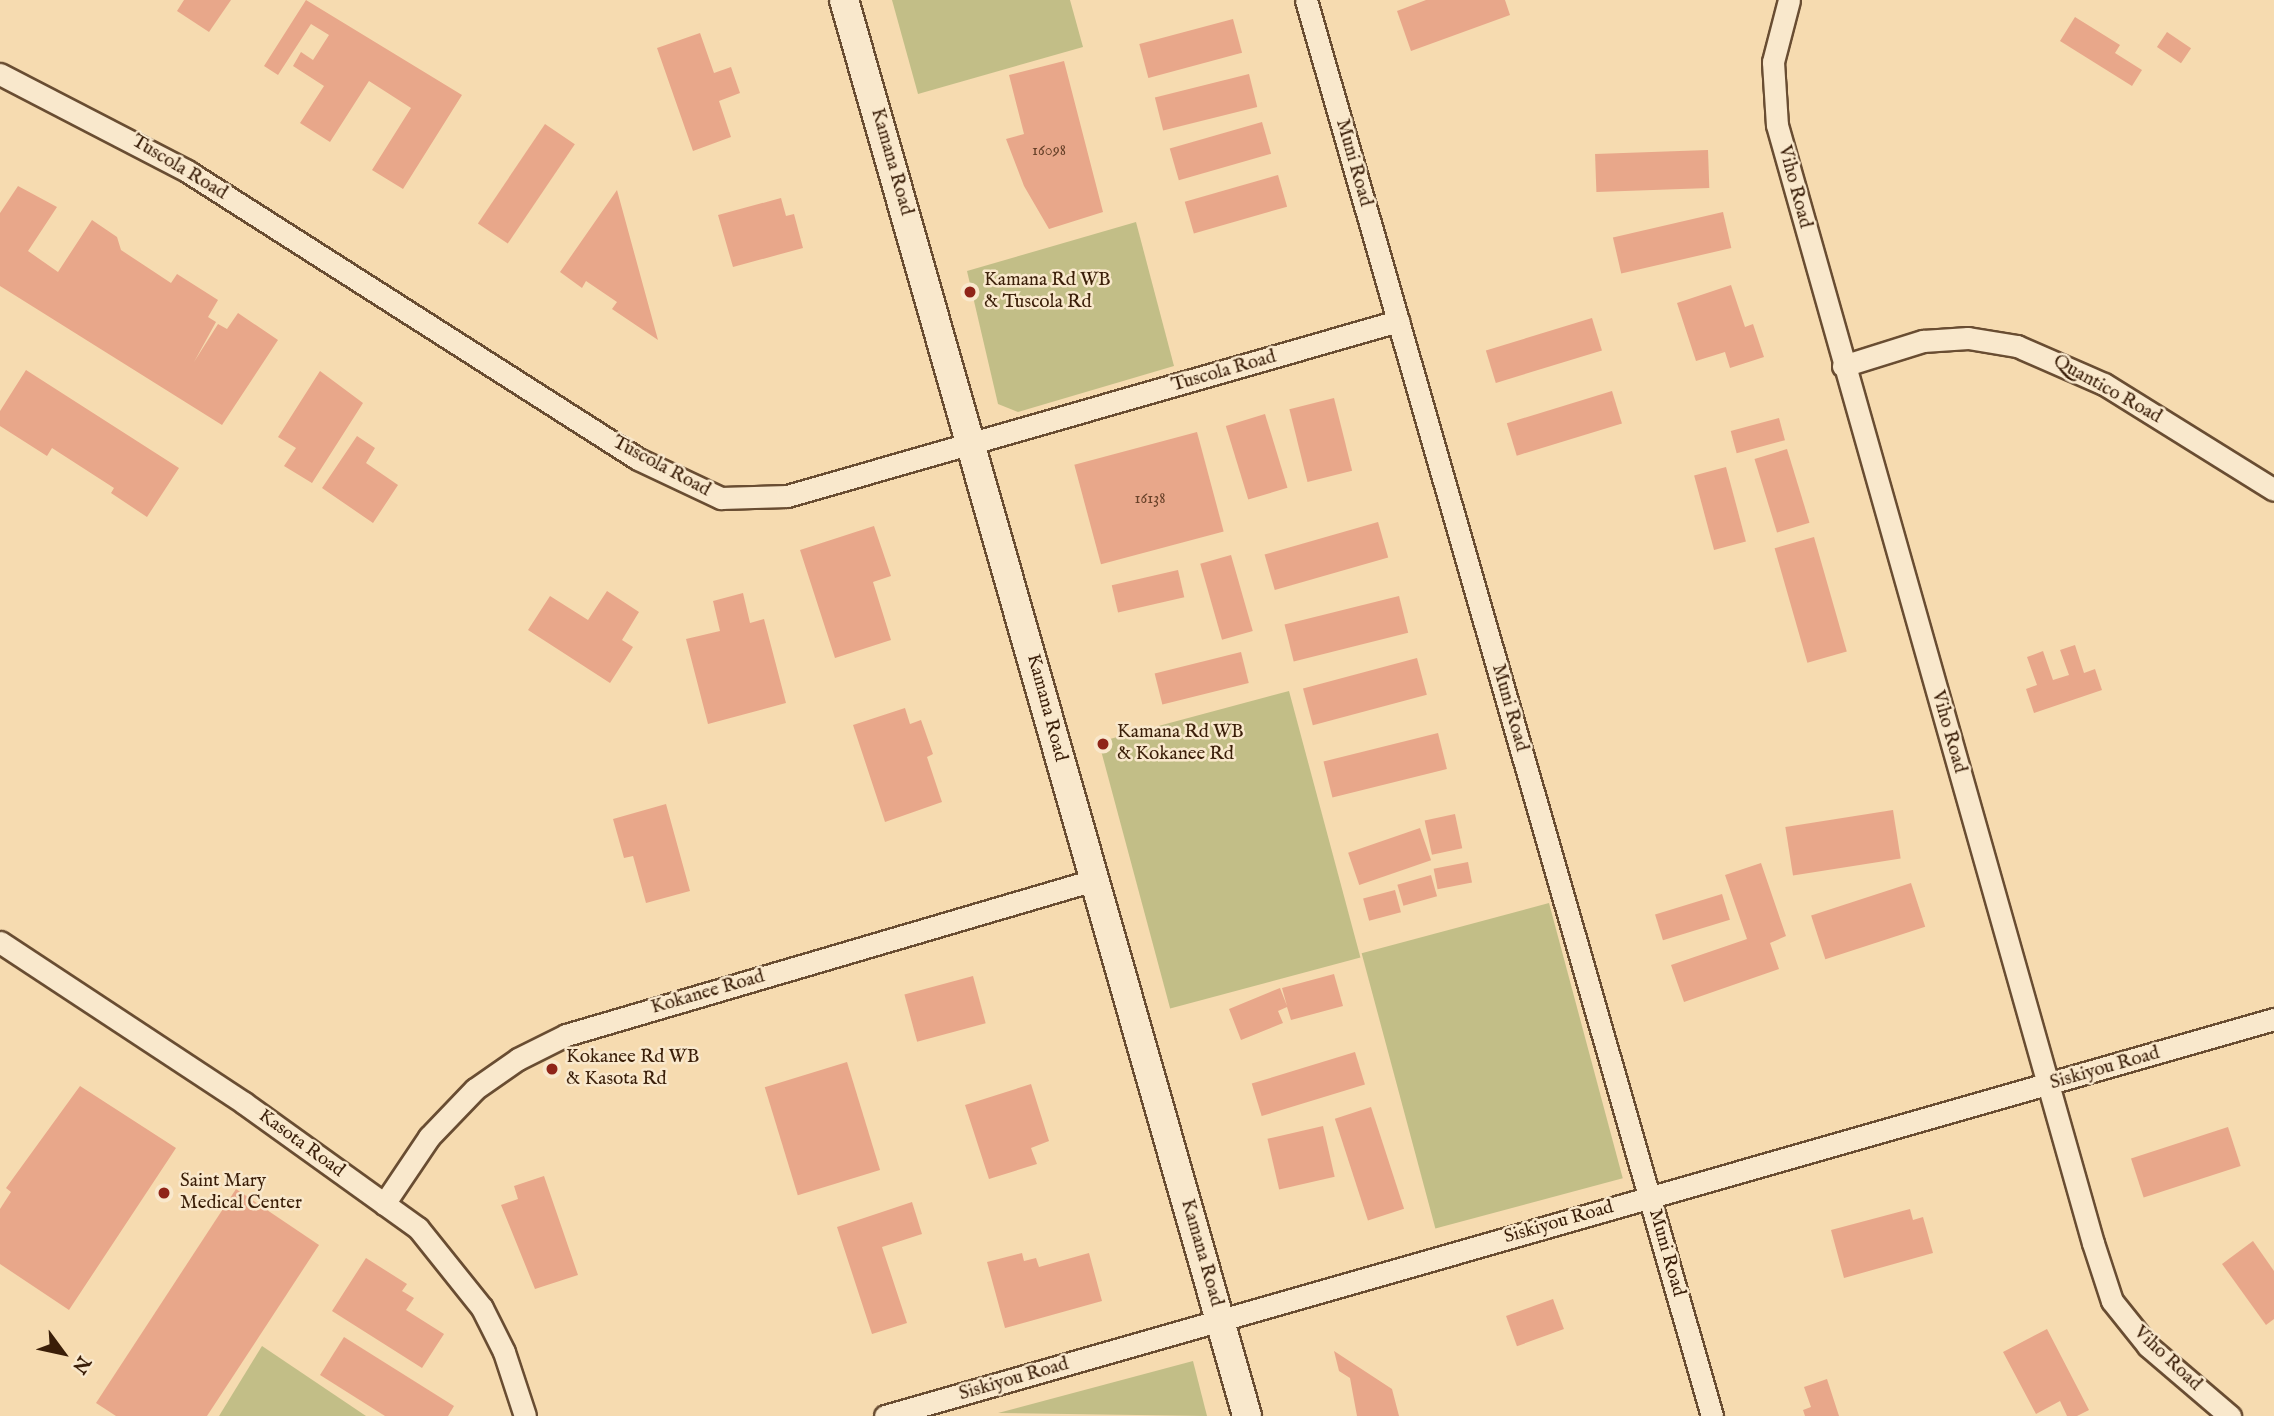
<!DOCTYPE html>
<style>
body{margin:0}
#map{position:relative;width:2274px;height:1416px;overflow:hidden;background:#f6dbb0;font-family:"IM FELL English",serif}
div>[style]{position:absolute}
.green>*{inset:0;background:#c2be87;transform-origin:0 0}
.building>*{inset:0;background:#e8a78a;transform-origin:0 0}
.roads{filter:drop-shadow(2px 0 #694d32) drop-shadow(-2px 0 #694d32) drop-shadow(0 2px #694d32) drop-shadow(0 -2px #694d32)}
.street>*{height:21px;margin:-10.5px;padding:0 10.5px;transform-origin:10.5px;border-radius:10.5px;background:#f9e8cc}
.secondary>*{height:28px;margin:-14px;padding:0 14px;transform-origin:14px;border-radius:14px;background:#f9e8cc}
.dots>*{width:19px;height:19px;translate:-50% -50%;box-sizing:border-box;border:4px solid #f9e8cc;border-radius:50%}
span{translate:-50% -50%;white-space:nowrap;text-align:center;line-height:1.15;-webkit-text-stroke:5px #f9e8cc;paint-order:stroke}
.number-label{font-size:16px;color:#664028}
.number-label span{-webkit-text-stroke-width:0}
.street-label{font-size:19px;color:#3a1e08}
.poi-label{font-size:19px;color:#3a1e08}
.left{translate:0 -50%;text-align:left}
.north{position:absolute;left:28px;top:1318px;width:70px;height:70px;-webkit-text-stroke:5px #f9e8cc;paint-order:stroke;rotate:123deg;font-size:19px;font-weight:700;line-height:28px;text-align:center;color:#3a1e08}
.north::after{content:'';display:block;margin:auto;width:24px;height:32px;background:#3a1e08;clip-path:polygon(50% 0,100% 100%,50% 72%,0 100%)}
</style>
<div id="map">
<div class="green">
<i style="clip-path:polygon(892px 0,1070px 0,1083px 47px,918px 94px)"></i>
<i style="clip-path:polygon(1136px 222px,1174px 366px,1018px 412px,998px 404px,967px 271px)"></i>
<i style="left:1289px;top:691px;width:276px;height:197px;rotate:75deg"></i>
<i style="left:1549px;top:903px;width:285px;height:194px;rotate:75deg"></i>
<i style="clip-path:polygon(262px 1346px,366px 1416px,219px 1416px)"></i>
<i style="clip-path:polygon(1193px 1361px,1207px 1416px,998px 1413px)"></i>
</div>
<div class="building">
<i style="clip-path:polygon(184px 0,231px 0,209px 32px,177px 11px)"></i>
<i style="clip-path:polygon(306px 0,462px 95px,403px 189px,372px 170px,411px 108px,369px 81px,330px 142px,300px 123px,324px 86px,293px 66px,301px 52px,313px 60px,329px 35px,311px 24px,278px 75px,264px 66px)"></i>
<i style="clip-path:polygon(1426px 0,1505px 0,1510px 15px,1411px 51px,1397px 11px)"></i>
<i style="clip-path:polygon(2075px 17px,2120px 45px,2115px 53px,2142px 70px,2132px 86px,2060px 41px)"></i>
<i style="left:1233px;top:19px;width:35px;height:97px;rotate:75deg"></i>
<i style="left:2167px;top:32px;width:29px;height:18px;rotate:34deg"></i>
<i style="clip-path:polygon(700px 33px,714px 73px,731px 67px,740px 93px,719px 101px,731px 137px,693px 151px,657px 48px)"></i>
<i style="clip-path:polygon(1064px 61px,1103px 212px,1049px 229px,1024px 186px,1006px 139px,1024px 134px,1009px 75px)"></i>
<i style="left:1249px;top:74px;width:34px;height:97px;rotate:76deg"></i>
<i style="left:1262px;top:122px;width:33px;height:96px;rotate:74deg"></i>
<i style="left:545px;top:124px;width:36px;height:120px;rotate:34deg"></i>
<i style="left:1708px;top:150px;width:38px;height:113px;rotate:88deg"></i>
<i style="left:1278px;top:175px;width:33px;height:97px;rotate:74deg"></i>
<i style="clip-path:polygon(18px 186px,57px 207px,28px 251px,58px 272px,92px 220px,117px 237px,121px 250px,171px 283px,177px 274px,218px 300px,208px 317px,216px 322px,194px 362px,218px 324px,227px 329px,238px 313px,278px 340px,222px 425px,0 286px,0 213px)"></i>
<i style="clip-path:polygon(617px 190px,658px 340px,612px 309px,617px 302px,586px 281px,582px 288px,560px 272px)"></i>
<i style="clip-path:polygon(781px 198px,786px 216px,794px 214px,803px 248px,733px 267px,718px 215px)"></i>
<i style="left:1723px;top:212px;width:37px;height:113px;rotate:77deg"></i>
<i style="clip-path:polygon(1731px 285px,1745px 327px,1753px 324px,1764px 357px,1730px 368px,1725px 352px,1696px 361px,1677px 303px)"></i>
<i style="left:1592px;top:318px;width:34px;height:111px;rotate:73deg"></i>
<i style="clip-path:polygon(26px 370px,179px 468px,147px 517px,111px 493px,114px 488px,52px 448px,47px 456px,0 426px,0 411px)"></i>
<i style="clip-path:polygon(320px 371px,363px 403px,312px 483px,284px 466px,296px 448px,278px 437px)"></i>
<i style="left:1612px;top:391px;width:34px;height:110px;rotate:73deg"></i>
<i style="left:1334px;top:398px;width:75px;height:46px;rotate:76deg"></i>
<i style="left:1265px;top:414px;width:77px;height:41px;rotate:73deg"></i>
<i style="left:1779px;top:418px;width:23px;height:50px;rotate:75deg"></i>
<i style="left:1197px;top:432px;width:103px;height:127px;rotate:75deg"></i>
<i style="clip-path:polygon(357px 436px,375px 448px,366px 463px,398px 485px,373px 523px,322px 488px)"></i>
<i style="left:1787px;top:449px;width:77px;height:34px;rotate:73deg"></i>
<i style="left:1726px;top:467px;width:77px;height:33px;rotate:75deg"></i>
<i style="left:1378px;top:522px;width:37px;height:118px;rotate:74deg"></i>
<i style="clip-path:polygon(874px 526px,891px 576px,873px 582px,891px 640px,835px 658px,800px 550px)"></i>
<i style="left:1814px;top:537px;width:119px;height:41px;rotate:74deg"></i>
<i style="left:1231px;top:555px;width:79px;height:32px;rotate:74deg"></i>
<i style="left:1178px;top:570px;width:28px;height:68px;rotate:77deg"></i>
<i style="clip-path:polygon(607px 591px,639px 612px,622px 640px,633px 647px,610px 683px,528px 630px,550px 596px,588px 620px)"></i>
<i style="clip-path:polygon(743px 593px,750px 623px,764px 619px,786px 703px,708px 724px,686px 639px,720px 631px,713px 601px)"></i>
<i style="left:1399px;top:596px;width:38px;height:118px;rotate:76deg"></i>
<i style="clip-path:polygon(2075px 645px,2084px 673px,2095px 669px,2102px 690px,2034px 713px,2026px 689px,2037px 685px,2027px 657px,2043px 651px,2053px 680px,2069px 675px,2060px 650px)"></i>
<i style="left:1241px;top:652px;width:32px;height:89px;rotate:76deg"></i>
<i style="left:1417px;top:658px;width:38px;height:118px;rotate:75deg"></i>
<i style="clip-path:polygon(905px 708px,910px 724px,921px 720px,933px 754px,927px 757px,942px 802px,885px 822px,853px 725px)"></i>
<i style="left:1438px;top:733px;width:37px;height:118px;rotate:76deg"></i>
<i style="clip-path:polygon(666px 804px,690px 891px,646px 903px,633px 856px,624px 858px,613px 819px)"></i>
<i style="left:1893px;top:810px;width:49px;height:109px;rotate:81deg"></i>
<i style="left:1455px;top:814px;width:35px;height:31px;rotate:78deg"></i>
<i style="left:1420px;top:828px;width:34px;height:76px;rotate:71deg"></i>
<i style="left:1468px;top:862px;width:21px;height:35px;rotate:79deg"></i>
<i style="clip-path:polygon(1761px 863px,1786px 936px,1770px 943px,1779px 969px,1684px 1002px,1671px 965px,1747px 939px,1725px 875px)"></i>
<i style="left:1431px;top:875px;width:22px;height:35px;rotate:74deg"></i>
<i style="left:1911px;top:883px;width:46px;height:105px;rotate:72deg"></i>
<i style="left:1395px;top:890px;width:23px;height:33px;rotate:75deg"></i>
<i style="left:1722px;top:894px;width:27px;height:70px;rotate:73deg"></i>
<i style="clip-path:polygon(1334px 974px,1343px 1006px,1291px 1020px,1287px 1007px,1278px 1011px,1283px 1023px,1241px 1040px,1229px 1009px,1280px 988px,1287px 1006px,1282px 988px)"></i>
<i style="left:973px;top:976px;width:49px;height:71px;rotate:75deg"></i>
<i style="left:1355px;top:1052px;width:34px;height:108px;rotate:73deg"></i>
<i style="left:847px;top:1062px;width:113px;height:86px;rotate:73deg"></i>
<i style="clip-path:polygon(1031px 1084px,1049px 1141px,1031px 1148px,1037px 1164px,989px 1179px,965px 1105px)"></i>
<i style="clip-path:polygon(80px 1086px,176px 1148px,69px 1310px,0 1264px,0 1209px,11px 1192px,6px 1188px)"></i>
<i style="left:1371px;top:1107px;width:107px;height:38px;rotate:72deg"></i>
<i style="left:1323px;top:1126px;width:52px;height:57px;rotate:77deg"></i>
<i style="left:2228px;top:1127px;width:41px;height:102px;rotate:72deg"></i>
<i style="clip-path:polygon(544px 1176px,578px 1275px,535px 1289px,501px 1205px,518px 1199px,514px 1186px)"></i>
<i style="clip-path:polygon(236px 1189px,319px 1245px,207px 1416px,116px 1416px,96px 1403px)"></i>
<i style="clip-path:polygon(912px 1202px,922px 1234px,882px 1247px,907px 1323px,872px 1334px,837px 1227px)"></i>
<i style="clip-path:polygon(1910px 1209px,1913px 1220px,1923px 1217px,1933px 1253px,1844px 1278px,1831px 1230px)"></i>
<i style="clip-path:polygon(2253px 1241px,2274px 1271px,2274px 1319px,2266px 1325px,2222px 1264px)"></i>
<i style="clip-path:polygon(1022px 1253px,1024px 1261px,1036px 1258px,1039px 1267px,1089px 1253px,1102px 1301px,1005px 1328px,987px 1262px)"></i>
<i style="clip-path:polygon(366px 1258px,407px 1284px,402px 1291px,414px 1298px,406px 1310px,444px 1334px,422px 1368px,332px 1311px)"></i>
<i style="left:1553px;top:1299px;width:32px;height:50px;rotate:70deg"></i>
<i style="clip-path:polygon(2047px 1329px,2089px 1410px,2077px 1416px,2067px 1416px,2060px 1401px,2036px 1414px,2003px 1352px)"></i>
<i style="clip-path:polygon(344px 1337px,454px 1406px,448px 1416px,385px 1416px,320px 1375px)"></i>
<i style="clip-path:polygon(1334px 1351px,1392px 1389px,1399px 1416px,1357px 1416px,1350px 1378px,1339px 1371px)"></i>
<i style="clip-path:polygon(1827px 1379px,1839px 1416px,1805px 1416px,1803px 1410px,1811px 1407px,1804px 1387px)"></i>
</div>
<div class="roads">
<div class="street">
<i style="left:1306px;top:0;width:1473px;rotate:74deg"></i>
<i style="left:1789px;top:0;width:64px;rotate:104.5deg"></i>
<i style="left:1773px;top:62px;width:63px;rotate:86.4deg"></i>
<i style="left:1777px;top:125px;width:1162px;rotate:74.22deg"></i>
<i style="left:2093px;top:1243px;width:61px;rotate:71.9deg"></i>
<i style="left:2112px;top:1301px;width:58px;rotate:51.3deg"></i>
<i style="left:2148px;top:1346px;width:108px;rotate:40.5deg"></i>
<i style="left:0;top:74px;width:211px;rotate:27.4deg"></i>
<i style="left:187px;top:171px;width:535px;rotate:32.56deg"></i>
<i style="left:638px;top:459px;width:92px;rotate:25.2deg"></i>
<i style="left:721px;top:498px;width:66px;rotate:-1.7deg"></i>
<i style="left:787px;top:496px;width:636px;rotate:-15.98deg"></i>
<i style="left:1843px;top:366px;width:84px;rotate:-17.4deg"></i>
<i style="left:1923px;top:341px;width:45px;rotate:-3.8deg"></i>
<i style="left:1968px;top:338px;width:50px;rotate:9.3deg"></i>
<i style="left:2017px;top:346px;width:95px;rotate:23.6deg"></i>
<i style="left:2104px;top:384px;width:200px;rotate:31.9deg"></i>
<i style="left:0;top:942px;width:292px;rotate:33.4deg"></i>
<i style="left:244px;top:1103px;width:214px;rotate:35.7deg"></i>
<i style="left:418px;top:1228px;width:102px;rotate:51.3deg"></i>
<i style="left:482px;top:1308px;width:49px;rotate:63.4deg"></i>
<i style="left:504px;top:1352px;width:67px;rotate:71.8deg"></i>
<i style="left:384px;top:1204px;width:81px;rotate:-56.1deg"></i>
<i style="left:429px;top:1137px;width:66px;rotate:-46.2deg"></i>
<i style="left:475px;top:1089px;width:52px;rotate:-34.9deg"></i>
<i style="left:518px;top:1059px;width:54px;rotate:-26.6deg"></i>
<i style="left:566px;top:1035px;width:550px;rotate:-16.36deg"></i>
<i style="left:885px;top:1416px;width:1445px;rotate:-15.95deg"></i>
</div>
<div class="secondary">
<i style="left:844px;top:0;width:1472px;rotate:74.11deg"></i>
</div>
</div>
<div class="dots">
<i style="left:970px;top:292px;background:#8f2418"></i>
<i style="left:1103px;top:744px;background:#8f2418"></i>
<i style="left:552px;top:1069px;background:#8f2418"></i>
<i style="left:164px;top:1193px;background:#8f2418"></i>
</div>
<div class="number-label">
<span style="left:1049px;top:151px">16098</span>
<span style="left:1150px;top:499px">16138</span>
</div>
<div class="street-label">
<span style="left:891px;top:162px;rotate:74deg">Kamana Road</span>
<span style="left:1353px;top:163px;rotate:74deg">Muni Road</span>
<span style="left:179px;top:168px;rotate:31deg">Tuscola Road</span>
<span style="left:1794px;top:187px;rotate:75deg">Viho Road</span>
<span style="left:1224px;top:372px;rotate:-16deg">Tuscola Road</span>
<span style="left:2107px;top:390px;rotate:29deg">Quantico Road</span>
<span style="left:661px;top:467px;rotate:28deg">Tuscola Road</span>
<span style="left:1046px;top:708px;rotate:75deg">Kamana Road</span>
<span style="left:1509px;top:708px;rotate:74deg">Muni Road</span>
<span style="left:1948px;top:732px;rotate:74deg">Viho Road</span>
<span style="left:708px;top:993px;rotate:-16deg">Kokanee Road</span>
<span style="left:2105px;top:1069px;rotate:-16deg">Siskiyou Road</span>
<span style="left:301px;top:1144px;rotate:36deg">Kasota Road</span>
<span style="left:1559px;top:1223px;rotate:-16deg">Siskiyou Road</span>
<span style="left:1201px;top:1253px;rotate:74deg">Kamana Road</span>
<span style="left:1666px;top:1253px;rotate:74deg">Muni Road</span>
<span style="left:2167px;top:1359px;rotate:43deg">Viho Road</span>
<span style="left:1014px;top:1380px;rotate:-16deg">Siskiyou Road</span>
</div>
<div class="poi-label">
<span class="left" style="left:984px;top:292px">Kamana Rd WB<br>&amp; Tuscola Rd</span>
<span class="left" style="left:1117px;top:744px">Kamana Rd WB<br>&amp; Kokanee Rd</span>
<span class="left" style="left:566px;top:1069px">Kokanee Rd WB<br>&amp; Kasota Rd</span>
<span class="left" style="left:180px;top:1193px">Saint Mary<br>Medical Center</span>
</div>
<div class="north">N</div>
</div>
